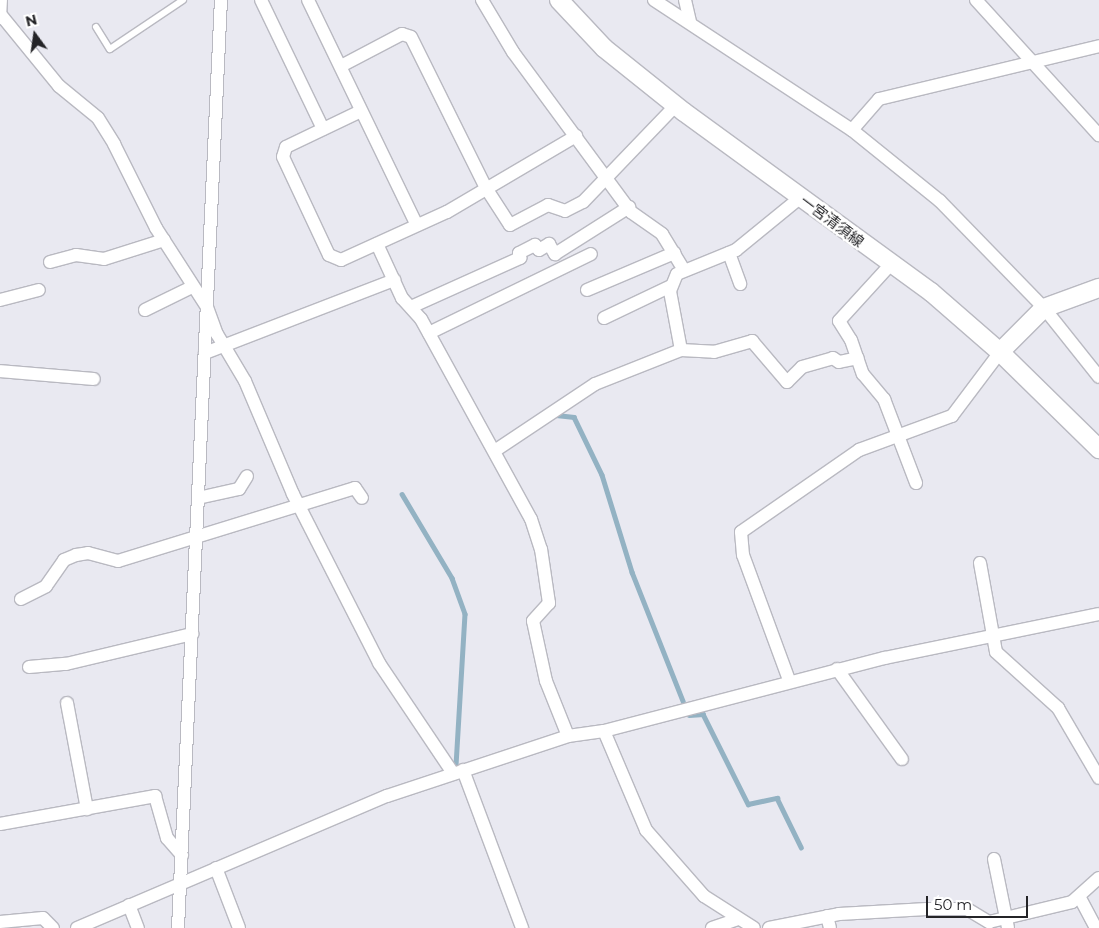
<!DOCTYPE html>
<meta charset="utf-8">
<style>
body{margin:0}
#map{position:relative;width:1099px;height:928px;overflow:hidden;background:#e9e9f1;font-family:Montserrat,"Noto Sans JP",sans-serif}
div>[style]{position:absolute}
.stream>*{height:4.5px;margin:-2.25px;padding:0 2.25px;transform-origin:2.25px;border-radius:2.25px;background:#93b2c3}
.roads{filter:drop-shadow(1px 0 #b9b9c1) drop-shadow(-1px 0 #b9b9c1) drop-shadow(0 1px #b9b9c1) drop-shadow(0 -1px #b9b9c1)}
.lane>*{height:6px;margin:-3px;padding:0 3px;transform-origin:3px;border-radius:3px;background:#fff}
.street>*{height:12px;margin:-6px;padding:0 6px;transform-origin:6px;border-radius:6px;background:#fff}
.secondary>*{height:18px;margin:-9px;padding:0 9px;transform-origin:9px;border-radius:9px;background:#fff}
span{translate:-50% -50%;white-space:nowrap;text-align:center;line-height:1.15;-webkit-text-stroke:5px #fff;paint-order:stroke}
.street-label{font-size:15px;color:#242427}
.north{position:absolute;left:10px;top:10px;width:50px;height:50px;-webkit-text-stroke:4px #fff;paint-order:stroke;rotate:346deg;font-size:14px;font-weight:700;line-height:20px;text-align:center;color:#242427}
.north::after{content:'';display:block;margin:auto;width:18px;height:22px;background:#242427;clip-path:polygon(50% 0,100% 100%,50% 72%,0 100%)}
.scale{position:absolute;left:926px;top:896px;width:102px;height:22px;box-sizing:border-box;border:2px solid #242427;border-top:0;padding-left:6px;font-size:15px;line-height:18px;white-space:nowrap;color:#242427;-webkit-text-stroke:4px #fff;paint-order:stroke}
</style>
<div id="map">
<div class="stream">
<i style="left:556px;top:415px;width:18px;rotate:6deg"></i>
<i style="left:574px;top:417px;width:64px;rotate:64.2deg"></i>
<i style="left:602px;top:475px;width:102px;rotate:72.8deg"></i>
<i style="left:632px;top:572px;width:139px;rotate:68.4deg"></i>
<i style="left:402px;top:494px;width:98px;rotate:59.2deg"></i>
<i style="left:452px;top:578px;width:38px;rotate:70deg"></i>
<i style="left:465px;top:614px;width:150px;rotate:93.4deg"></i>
<i style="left:689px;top:715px;width:14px;rotate:-4deg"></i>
<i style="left:703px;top:714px;width:101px;rotate:63.4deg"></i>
<i style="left:748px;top:804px;width:30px;rotate:-12deg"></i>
<i style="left:777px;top:798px;width:55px;rotate:63.9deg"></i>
</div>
<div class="roads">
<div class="lane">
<i style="left:96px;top:27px;width:26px;rotate:58deg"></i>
<i style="left:110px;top:49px;width:88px;rotate:-33.9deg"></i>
</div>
<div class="street">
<i style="left:261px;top:0;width:143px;rotate:64.3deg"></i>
<i style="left:308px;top:0;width:250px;rotate:64.2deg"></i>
<i style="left:482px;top:0;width:61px;rotate:59.2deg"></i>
<i style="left:513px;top:52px;width:199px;rotate:53.6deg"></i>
<i style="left:631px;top:212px;width:38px;rotate:35deg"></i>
<i style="left:662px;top:234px;width:42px;rotate:58.6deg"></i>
<i style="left:654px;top:0;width:237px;rotate:33.3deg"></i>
<i style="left:852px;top:130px;width:113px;rotate:38.9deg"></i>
<i style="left:940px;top:201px;width:149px;rotate:45.8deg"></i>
<i style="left:1044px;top:308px;width:88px;rotate:51.4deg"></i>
<i style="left:685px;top:0;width:22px;rotate:77deg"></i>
<i style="left:976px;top:0;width:183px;rotate:47.7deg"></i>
<i style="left:1px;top:15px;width:92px;rotate:50.8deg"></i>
<i style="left:59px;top:86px;width:50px;rotate:39.4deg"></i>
<i style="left:98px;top:118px;width:31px;rotate:58deg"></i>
<i style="left:114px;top:144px;width:94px;rotate:63.4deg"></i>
<i style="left:156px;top:228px;width:94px;rotate:57.2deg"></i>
<i style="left:207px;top:307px;width:29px;rotate:70deg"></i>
<i style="left:217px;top:334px;width:55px;rotate:59.2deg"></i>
<i style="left:245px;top:381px;width:123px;rotate:67deg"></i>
<i style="left:293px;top:494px;width:190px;rotate:63deg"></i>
<i style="left:379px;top:663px;width:133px;rotate:56.1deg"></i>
<i style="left:0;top:18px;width:18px;rotate:-87deg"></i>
<i style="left:341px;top:66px;width:69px;rotate:-27.7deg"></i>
<i style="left:402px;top:34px;width:9px;rotate:18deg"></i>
<i style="left:411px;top:37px;width:169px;rotate:63.6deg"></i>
<i style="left:486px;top:188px;width:44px;rotate:57deg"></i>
<i style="left:510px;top:225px;width:43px;rotate:-27.8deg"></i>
<i style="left:548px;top:205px;width:18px;rotate:19deg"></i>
<i style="left:565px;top:211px;width:20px;rotate:-27deg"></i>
<i style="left:583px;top:202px;width:134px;rotate:-46.2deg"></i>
<i style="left:361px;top:111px;width:83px;rotate:154.4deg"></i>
<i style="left:286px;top:147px;width:10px;rotate:107deg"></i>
<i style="left:283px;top:157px;width:108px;rotate:64.9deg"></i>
<i style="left:329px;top:255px;width:13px;rotate:23deg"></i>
<i style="left:341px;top:260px;width:116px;rotate:-24.4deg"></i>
<i style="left:447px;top:212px;width:150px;rotate:-30.5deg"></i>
<i style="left:852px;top:130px;width:41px;rotate:-48.9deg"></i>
<i style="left:879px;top:99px;width:226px;rotate:-13.5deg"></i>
<i style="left:377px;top:244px;width:60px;rotate:65.2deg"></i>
<i style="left:402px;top:298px;width:28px;rotate:48deg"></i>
<i style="left:421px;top:319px;width:228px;rotate:61.2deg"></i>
<i style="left:531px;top:519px;width:32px;rotate:72deg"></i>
<i style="left:541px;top:549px;width:55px;rotate:81.6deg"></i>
<i style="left:549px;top:603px;width:24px;rotate:132deg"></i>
<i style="left:533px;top:621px;width:61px;rotate:77.8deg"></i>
<i style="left:546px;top:681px;width:59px;rotate:68.2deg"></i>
<i style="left:729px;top:253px;width:33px;rotate:70deg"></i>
<i style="left:50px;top:262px;width:27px;rotate:-15deg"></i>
<i style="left:76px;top:255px;width:28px;rotate:8deg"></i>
<i style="left:104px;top:259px;width:63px;rotate:-17.6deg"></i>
<i style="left:891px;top:264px;width:77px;rotate:132.4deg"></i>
<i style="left:839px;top:321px;width:22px;rotate:58deg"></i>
<i style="left:851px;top:340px;width:36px;rotate:71deg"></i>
<i style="left:863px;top:374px;width:33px;rotate:50deg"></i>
<i style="left:884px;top:399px;width:90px;rotate:69.1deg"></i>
<i style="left:587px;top:290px;width:95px;rotate:-23deg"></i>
<i style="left:0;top:300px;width:40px;rotate:-14.4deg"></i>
<i style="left:411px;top:307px;width:120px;rotate:-24.2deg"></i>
<i style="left:520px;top:258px;width:5px;rotate:-101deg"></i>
<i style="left:519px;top:253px;width:18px;rotate:-27deg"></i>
<i style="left:535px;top:245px;width:6px;rotate:51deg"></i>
<i style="left:539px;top:250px;width:12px;rotate:-31deg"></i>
<i style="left:549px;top:244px;width:12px;rotate:59deg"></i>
<i style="left:555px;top:254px;width:88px;rotate:-32.4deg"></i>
<i style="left:145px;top:310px;width:52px;rotate:-26.1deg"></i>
<i style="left:604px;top:318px;width:74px;rotate:-25.5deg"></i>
<i style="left:429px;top:333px;width:180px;rotate:-26deg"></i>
<i style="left:681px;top:350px;width:33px;rotate:3deg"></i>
<i style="left:714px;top:352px;width:40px;rotate:-16deg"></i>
<i style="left:752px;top:341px;width:54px;rotate:49.5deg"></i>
<i style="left:787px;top:382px;width:21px;rotate:-45deg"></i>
<i style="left:802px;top:367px;width:32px;rotate:-16deg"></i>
<i style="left:833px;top:358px;width:7px;rotate:34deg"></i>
<i style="left:839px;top:362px;width:19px;rotate:-12deg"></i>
<i style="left:205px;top:353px;width:203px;rotate:-21.1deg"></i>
<i style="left:0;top:371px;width:94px;rotate:4.9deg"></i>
<i style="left:496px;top:450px;width:119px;rotate:-33.7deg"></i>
<i style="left:595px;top:384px;width:92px;rotate:-21.6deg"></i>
<i style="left:681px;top:350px;width:60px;rotate:-100.6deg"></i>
<i style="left:670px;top:291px;width:18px;rotate:-68deg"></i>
<i style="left:677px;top:274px;width:64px;rotate:-22.1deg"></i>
<i style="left:736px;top:250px;width:84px;rotate:-39.2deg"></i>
<i style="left:198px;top:498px;width:42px;rotate:-12.4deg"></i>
<i style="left:239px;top:489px;width:15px;rotate:-58deg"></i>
<i style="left:980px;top:563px;width:90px;rotate:79.8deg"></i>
<i style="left:996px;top:652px;width:84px;rotate:42.1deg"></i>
<i style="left:1058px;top:708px;width:81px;rotate:59.6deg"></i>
<i style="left:21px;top:599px;width:28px;rotate:-27deg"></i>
<i style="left:46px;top:586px;width:32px;rotate:-55deg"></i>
<i style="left:64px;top:560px;width:13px;rotate:-23deg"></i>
<i style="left:76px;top:555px;width:12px;rotate:-9deg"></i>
<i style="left:88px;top:553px;width:31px;rotate:15deg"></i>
<i style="left:118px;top:561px;width:248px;rotate:-17.1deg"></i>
<i style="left:355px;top:488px;width:12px;rotate:55deg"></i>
<i style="left:29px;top:667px;width:37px;rotate:-5deg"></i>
<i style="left:66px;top:664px;width:130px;rotate:-13.4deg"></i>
<i style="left:837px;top:669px;width:111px;rotate:54.2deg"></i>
<i style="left:789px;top:680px;width:133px;rotate:-110.2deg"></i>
<i style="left:743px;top:555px;width:23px;rotate:-95deg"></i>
<i style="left:741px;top:532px;width:144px;rotate:-34.8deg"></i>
<i style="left:859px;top:450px;width:99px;rotate:-20.1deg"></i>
<i style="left:952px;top:416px;width:80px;rotate:-53.1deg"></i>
<i style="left:67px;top:703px;width:108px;rotate:79.3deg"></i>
<i style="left:604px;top:731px;width:108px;rotate:67deg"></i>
<i style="left:646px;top:830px;width:88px;rotate:48.7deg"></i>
<i style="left:704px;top:896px;width:59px;rotate:32.6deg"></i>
<i style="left:463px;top:770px;width:169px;rotate:69.5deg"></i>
<i style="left:0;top:824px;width:158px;rotate:-10.2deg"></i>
<i style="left:155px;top:796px;width:44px;rotate:74.1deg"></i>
<i style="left:167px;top:838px;width:23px;rotate:49deg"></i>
<i style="left:994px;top:859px;width:70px;rotate:78.5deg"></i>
<i style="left:216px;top:868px;width:64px;rotate:69deg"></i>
<i style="left:1080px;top:898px;width:34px;rotate:62deg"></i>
<i style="left:129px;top:905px;width:25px;rotate:69deg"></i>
<i style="left:827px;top:916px;width:12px;rotate:76deg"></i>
<i style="left:0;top:922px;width:43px;rotate:-5.3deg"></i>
<i style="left:43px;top:918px;width:14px;rotate:45deg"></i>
<i style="left:77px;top:928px;width:337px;rotate:-23.1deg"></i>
<i style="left:387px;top:796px;width:191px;rotate:-18.3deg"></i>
<i style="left:568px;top:736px;width:36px;rotate:-8deg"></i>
<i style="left:604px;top:731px;width:290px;rotate:-14.6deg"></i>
<i style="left:885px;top:658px;width:218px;rotate:-11.6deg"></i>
<i style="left:178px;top:928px;width:929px;rotate:-87.35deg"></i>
<i style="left:712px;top:928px;width:28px;rotate:-19deg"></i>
<i style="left:769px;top:928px;width:71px;rotate:-11.3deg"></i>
<i style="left:839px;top:914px;width:88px;rotate:-3.3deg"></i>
<i style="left:927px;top:909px;width:40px"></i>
<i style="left:967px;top:909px;width:26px;rotate:31deg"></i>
<i style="left:989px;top:922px;width:85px;rotate:-13.5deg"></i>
<i style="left:1072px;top:902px;width:36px;rotate:-42deg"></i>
</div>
<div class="secondary">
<i style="left:559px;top:0;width:66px;rotate:46.8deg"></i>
<i style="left:604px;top:48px;width:102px;rotate:38.7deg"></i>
<i style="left:684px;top:112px;width:306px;rotate:36.1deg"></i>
<i style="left:931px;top:292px;width:91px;rotate:41deg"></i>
<i style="left:1000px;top:352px;width:139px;rotate:44.4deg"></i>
<i style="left:1000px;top:352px;width:62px;rotate:-45deg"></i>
<i style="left:1044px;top:308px;width:59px;rotate:-20deg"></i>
</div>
</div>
<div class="street-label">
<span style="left:832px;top:221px;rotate:37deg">一宮清須線</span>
</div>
<div class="north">N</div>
<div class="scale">50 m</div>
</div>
